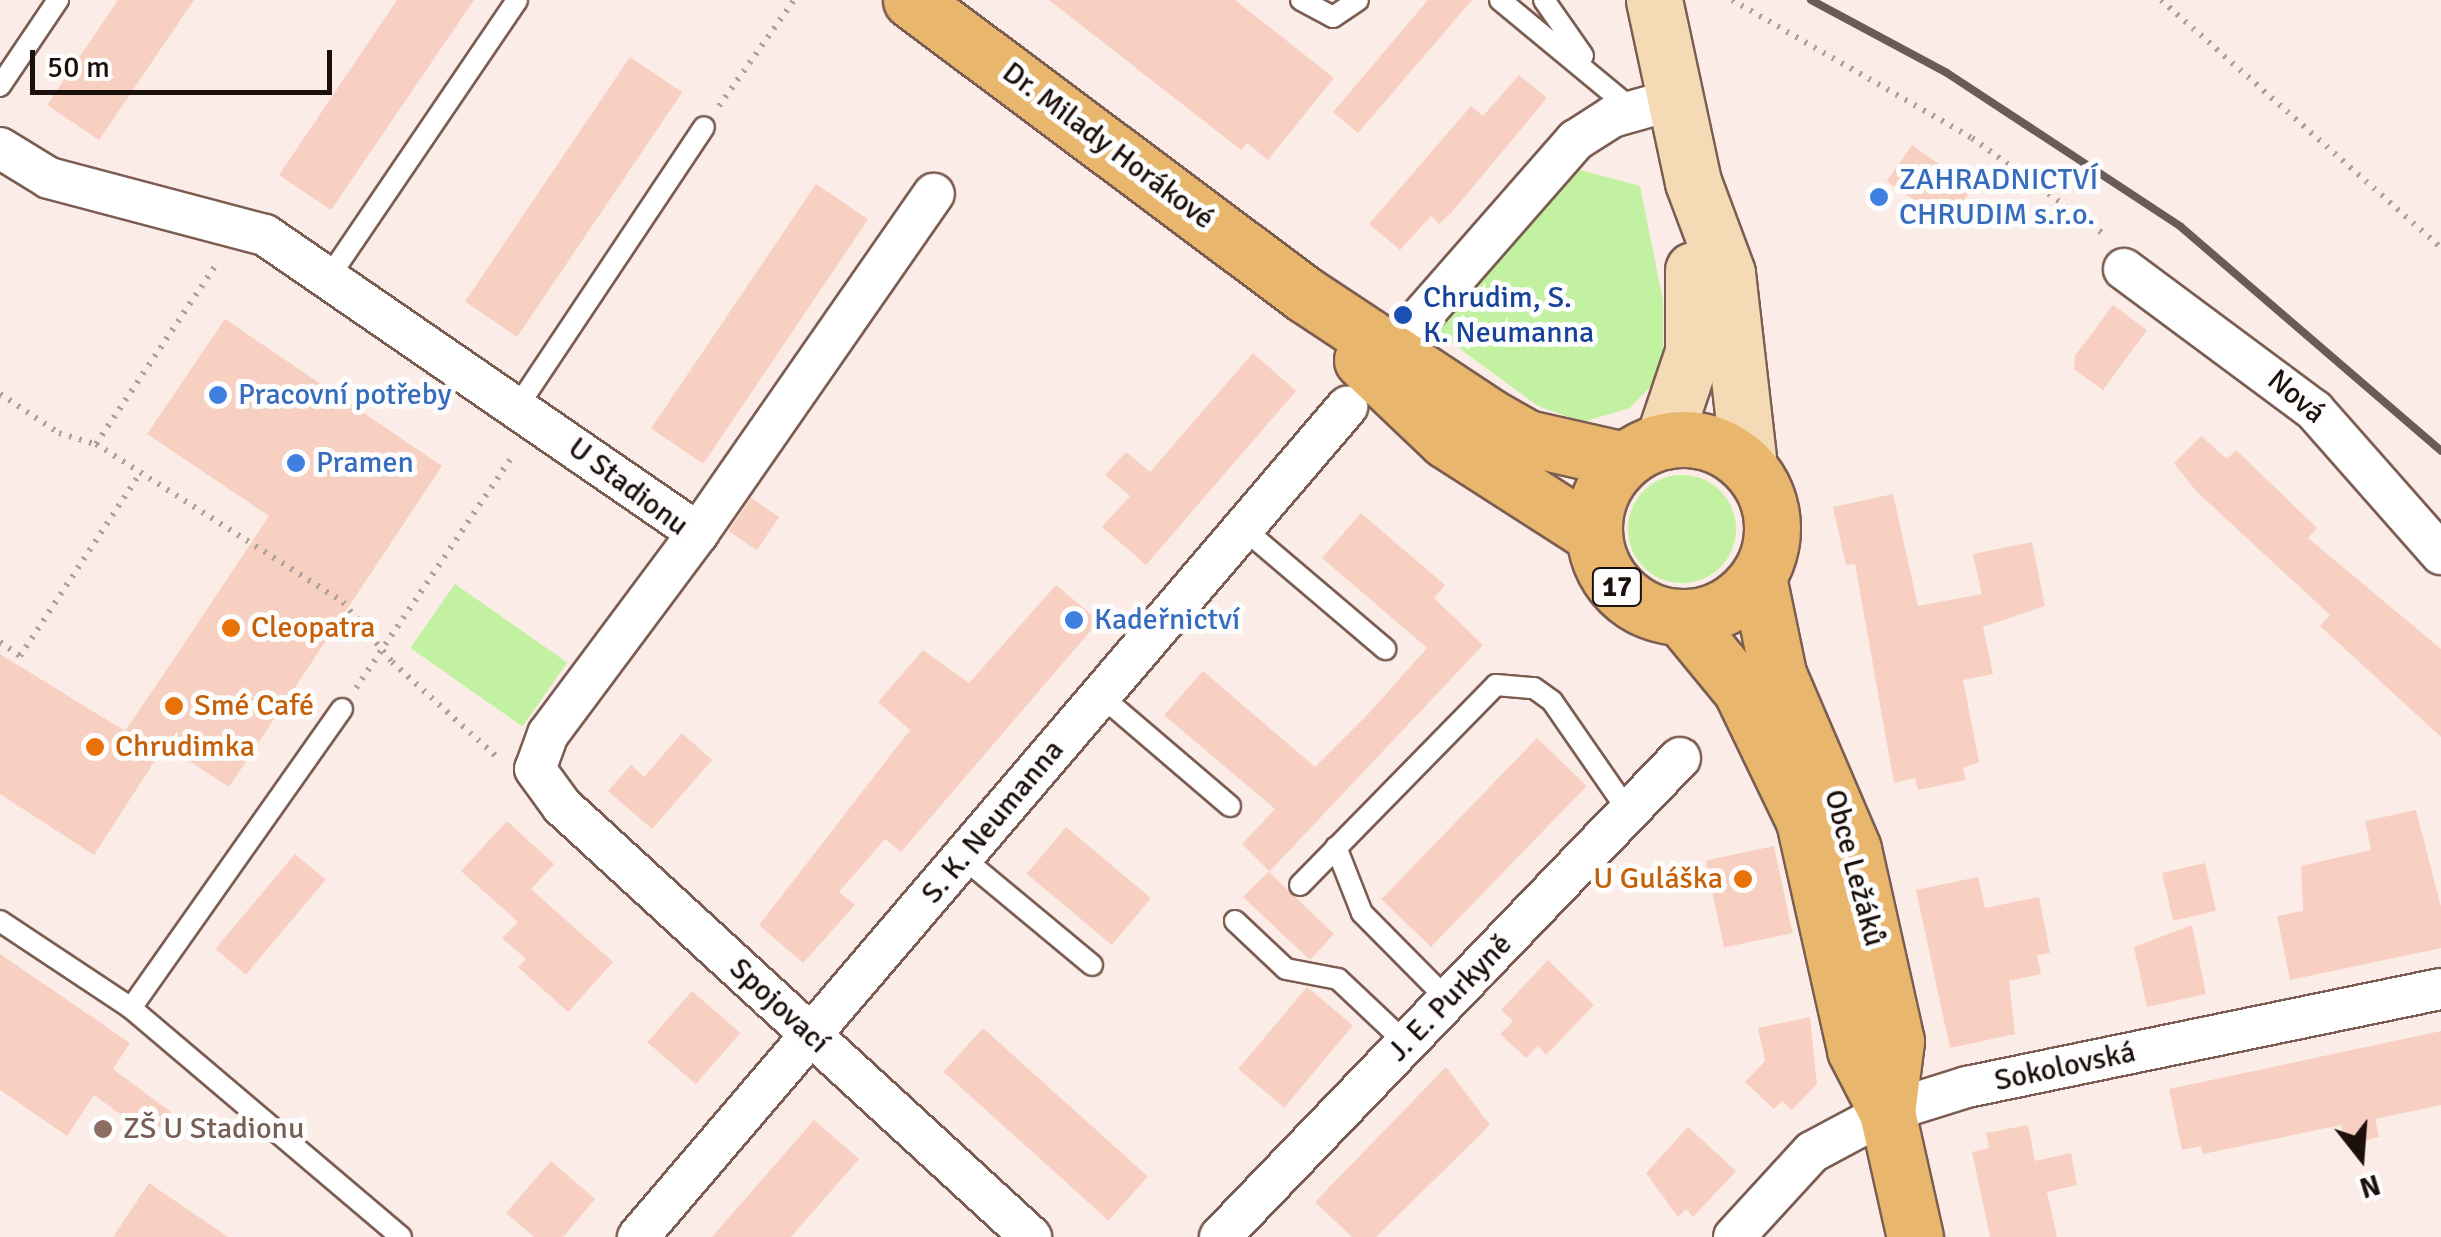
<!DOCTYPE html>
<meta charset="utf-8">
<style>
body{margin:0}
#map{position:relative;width:2441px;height:1237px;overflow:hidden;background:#fbece7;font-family:Signika,sans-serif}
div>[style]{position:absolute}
.green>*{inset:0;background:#c2f2a1;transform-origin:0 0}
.round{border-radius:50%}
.building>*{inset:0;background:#f8d0c1;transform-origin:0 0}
.path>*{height:6px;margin-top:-3px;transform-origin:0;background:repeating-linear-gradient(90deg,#aea09c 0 2.5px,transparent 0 10.5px)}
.roads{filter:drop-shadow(2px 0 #7c5d51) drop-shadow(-2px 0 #7c5d51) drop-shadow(0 2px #7c5d51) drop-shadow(0 -2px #7c5d51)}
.lane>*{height:20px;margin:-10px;padding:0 10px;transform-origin:10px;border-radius:10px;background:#fff}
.street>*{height:40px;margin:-20px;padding:0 20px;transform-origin:20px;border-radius:20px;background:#fff}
.secondary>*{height:55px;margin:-27.5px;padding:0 27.5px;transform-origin:27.5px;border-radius:27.5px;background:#f4dbb6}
.primary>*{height:55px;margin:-27.5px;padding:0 27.5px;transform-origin:27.5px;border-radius:27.5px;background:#e8b76d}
.primary>.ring{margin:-27.5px;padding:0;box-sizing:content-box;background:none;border:55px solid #e8b76d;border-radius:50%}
.rail>*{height:8px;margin:-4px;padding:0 4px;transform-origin:4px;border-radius:4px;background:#695c58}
.dots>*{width:28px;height:28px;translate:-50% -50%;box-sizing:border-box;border:5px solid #fdfdfd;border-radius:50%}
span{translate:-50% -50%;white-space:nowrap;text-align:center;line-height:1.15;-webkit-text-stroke:10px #fdfdfd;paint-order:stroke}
.shield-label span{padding:2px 8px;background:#fdfdfd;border:2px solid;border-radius:8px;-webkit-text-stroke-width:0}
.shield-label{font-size:28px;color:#1c100c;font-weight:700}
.street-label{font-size:30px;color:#1c100c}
.shop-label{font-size:30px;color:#366cbe}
.left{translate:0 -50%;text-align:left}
.transit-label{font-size:30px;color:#164399}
.food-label{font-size:30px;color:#c56008}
.right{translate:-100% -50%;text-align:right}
.education-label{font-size:30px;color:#785e54}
.north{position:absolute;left:2311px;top:1107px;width:100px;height:100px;-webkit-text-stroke:8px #fdfdfd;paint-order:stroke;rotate:163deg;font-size:28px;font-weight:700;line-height:40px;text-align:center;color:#1c100c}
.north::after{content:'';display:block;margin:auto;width:35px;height:45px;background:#1c100c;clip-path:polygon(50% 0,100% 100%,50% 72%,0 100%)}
.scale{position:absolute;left:30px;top:50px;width:302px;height:45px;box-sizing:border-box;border:5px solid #1c100c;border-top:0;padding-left:12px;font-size:30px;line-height:35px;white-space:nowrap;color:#1c100c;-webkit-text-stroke:8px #fdfdfd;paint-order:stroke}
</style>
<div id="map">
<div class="green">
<i style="clip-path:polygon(1577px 169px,1640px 186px,1663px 300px,1663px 352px,1651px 386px,1630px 408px,1583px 422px,1538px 406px,1437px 332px)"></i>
<i class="round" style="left:1628px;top:475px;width:108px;height:108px"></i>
<i style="left:455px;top:584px;width:137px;height:78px;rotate:35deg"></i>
</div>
<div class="building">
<i style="clip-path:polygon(118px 0,194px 0,99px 140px,47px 105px)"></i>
<i style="clip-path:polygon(397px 0,474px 0,331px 210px,279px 175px)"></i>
<i style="clip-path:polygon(1049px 0,1235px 0,1334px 78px,1268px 160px,1247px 143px,1241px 150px)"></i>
<i style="clip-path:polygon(1428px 0,1472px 0,1358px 133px,1333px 112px)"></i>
<i style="left:630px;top:57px;width:63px;height:295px;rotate:34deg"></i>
<i style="clip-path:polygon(1519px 75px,1547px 98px,1451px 213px,1439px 224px,1431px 216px,1400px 250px,1369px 224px,1471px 106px,1483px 116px)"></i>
<i style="left:1912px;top:145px;width:74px;height:44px;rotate:35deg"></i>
<i style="left:816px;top:184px;width:63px;height:295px;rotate:34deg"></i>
<i style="clip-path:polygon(2113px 305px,2147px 330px,2103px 390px,2074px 369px,2075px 356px)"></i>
<i style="clip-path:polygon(225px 319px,442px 466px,229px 787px,165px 745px,94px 855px,0 794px,0 654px,125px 731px,174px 659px,269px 516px,147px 434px)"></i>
<i style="clip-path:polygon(1253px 353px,1296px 391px,1146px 565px,1102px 527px,1130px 496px,1105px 475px,1126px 452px,1150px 472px)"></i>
<i style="clip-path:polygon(2201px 436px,2227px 459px,2236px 450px,2317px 528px,2308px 538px,2441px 649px,2441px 737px,2320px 626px,2330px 615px,2196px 491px,2174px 463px)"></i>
<i style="clip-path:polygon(1893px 494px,1918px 606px,1982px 594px,1973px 554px,2032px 542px,2045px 606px,1983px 627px,1993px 674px,1963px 680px,1979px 762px,1963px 768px,1966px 780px,1918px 790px,1915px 778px,1894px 783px,1855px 564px,1846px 565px,1833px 507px)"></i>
<i style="left:751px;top:498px;width:34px;height:40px;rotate:34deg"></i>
<i style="clip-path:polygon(1361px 513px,1445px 585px,1434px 598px,1483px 645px,1269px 872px,1334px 934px,1310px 960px,1243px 897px,1269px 871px,1242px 844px,1275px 809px,1164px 715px,1203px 671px,1315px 767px,1368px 714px,1427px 648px,1322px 558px)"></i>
<i style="clip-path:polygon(1056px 585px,1099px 621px,901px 852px,885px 839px,839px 892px,855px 905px,803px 963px,759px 925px,910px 730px,878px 702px,923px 650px,969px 683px)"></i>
<i style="clip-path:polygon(682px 733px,712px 760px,652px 829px,608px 791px,631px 765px,644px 777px)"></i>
<i style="left:1537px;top:738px;width:69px;height:224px;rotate:44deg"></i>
<i style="clip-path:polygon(2416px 810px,2441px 907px,2441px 948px,2290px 980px,2277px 916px,2303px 911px,2301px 866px,2371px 850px,2365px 821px)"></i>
<i style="clip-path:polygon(507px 821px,554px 864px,531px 889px,613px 962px,568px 1012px,518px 967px,526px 959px,502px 938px,518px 922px,461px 871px)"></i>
<i style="left:1066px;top:827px;width:111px;height:61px;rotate:40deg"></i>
<i style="left:1774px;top:846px;width:89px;height:70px;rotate:78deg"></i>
<i style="left:295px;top:854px;width:40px;height:124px;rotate:40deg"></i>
<i style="left:2205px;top:863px;width:49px;height:44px;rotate:77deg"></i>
<i style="clip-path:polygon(1978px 877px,1985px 908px,2039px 897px,2050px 953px,2037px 955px,2041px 974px,2009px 981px,2015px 1034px,1950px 1048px,1916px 890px)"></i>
<i style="clip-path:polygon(2192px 925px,2206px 994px,2147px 1007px,2134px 947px)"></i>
<i style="clip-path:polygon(0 954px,130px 1043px,113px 1069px,171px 1112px,153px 1138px,94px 1095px,67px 1136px,0 1090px)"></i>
<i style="clip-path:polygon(1548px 960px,1594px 1005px,1546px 1055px,1538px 1046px,1526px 1058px,1500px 1034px,1513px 1021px,1501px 1010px)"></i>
<i style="left:1307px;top:987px;width:60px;height:107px;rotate:40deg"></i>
<i style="left:692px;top:991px;width:64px;height:68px;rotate:41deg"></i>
<i style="clip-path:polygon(1810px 1017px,1817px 1084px,1792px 1110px,1782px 1101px,1774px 1109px,1745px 1082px,1765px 1061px,1758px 1028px)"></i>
<i style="left:983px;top:1028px;width:222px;height:59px;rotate:42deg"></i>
<i style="clip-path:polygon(2441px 1031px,2441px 1105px,2375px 1119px,2379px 1137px,2346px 1145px,2341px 1125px,2203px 1154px,2201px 1146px,2182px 1150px,2169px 1089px)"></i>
<i style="clip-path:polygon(1446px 1067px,1490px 1125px,1376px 1237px,1352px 1237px,1315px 1202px)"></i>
<i style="clip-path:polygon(814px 1120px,859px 1159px,791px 1237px,712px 1237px)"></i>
<i style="clip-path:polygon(2028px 1125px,2035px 1161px,2071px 1153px,2077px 1185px,2047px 1192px,2057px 1237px,1990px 1237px,1972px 1152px,1989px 1148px,1986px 1133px)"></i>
<i style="clip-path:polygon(1688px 1127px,1736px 1171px,1693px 1217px,1686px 1209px,1678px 1217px,1646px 1173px)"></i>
<i style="clip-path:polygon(551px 1161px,595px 1199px,563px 1237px,534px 1237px,506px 1213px)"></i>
<i style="clip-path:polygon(149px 1183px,228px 1237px,113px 1237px)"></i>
</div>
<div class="path">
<i style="left:1732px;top:0;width:277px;rotate:29.9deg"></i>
<i style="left:1972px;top:138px;width:165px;rotate:36.1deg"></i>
<i style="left:2161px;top:0;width:374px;rotate:41.5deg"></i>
<i style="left:719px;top:106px;width:130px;rotate:-54.7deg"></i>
<i style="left:0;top:394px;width:71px;rotate:33.5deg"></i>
<i style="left:59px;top:433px;width:39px;rotate:17deg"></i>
<i style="left:96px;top:444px;width:293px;rotate:32.6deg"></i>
<i style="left:343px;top:602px;width:77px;rotate:50.8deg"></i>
<i style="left:392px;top:662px;width:143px;rotate:42.2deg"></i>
<i style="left:96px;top:444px;width:219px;rotate:-56.2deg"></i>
<i style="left:0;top:642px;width:24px;rotate:35deg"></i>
<i style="left:20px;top:656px;width:220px;rotate:-56.7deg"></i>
<i style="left:356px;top:688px;width:282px;rotate:-56deg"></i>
</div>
<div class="roads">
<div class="lane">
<i style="left:1301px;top:0;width:36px;rotate:28deg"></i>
<i style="left:1333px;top:17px;width:30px;rotate:-34deg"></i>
<i style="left:1500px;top:0;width:173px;rotate:39.6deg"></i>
<i style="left:1544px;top:0;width:68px;rotate:55.1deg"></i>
<i style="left:0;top:86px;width:104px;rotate:-56deg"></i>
<i style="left:331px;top:274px;width:331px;rotate:-55.8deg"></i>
<i style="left:518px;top:406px;width:335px;rotate:-56.3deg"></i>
<i style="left:1243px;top:528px;width:187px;rotate:40.4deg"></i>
<i style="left:1100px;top:695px;width:171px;rotate:40.5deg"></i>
<i style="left:342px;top:709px;width:366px;rotate:125.2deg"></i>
<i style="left:131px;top:1008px;width:354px;rotate:40.3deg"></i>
<i style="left:1336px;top:847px;width:71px;rotate:68.5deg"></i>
<i style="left:1362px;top:913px;width:122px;rotate:45.3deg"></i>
<i style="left:962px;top:857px;width:169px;rotate:39.7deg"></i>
<i style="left:1300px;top:885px;width:280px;rotate:-45.6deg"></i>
<i style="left:1496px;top:685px;width:38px;rotate:5deg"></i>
<i style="left:1534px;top:688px;width:22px;rotate:36deg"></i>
<i style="left:1552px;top:701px;width:135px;rotate:55.3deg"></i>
<i style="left:0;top:921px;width:157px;rotate:33.6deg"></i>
<i style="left:1235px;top:921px;width:70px;rotate:43.3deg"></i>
<i style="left:1286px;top:969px;width:53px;rotate:10.9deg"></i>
<i style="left:1338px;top:979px;width:93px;rotate:43.3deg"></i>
</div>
<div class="street">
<i style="left:0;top:148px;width:57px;rotate:31.5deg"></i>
<i style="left:49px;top:178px;width:223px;rotate:14.8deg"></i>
<i style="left:265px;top:235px;width:526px;rotate:34.54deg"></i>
<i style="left:698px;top:533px;width:251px;rotate:126.7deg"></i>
<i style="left:548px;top:734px;width:37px;rotate:110deg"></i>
<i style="left:535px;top:769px;width:46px;rotate:53.9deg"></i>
<i style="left:562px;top:806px;width:637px;rotate:42.58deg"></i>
<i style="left:2124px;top:269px;width:237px;rotate:36.6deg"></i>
<i style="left:2314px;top:410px;width:192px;rotate:48.6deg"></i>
<i style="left:1420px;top:318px;width:237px;rotate:-48.8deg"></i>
<i style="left:1576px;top:140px;width:43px;rotate:-32.6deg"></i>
<i style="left:1612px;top:117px;width:66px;rotate:-15.9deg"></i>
<i style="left:698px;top:533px;width:413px;rotate:-55.2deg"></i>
<i style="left:638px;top:1237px;width:1092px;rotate:-49.5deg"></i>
<i style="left:1220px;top:1237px;width:664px;rotate:-46.16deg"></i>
<i style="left:1734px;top:1237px;width:115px;rotate:-47.5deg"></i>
<i style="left:1812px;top:1152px;width:85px;rotate:-28.1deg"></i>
<i style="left:1887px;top:1112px;width:84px;rotate:-17.4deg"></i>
<i style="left:1967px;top:1087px;width:484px;rotate:-11.7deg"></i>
</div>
<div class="secondary">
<i style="left:1654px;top:0;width:186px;rotate:77.9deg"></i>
<i style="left:1693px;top:182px;width:97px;rotate:69.5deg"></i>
<i style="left:1727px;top:273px;width:195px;rotate:83.5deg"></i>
<i style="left:1663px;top:441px;width:94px;rotate:-71.4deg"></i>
<i style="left:1693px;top:352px;width:82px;rotate:-90deg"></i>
</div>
<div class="primary">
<i style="left:911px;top:0;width:491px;rotate:36.8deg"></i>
<i style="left:1304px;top:294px;width:221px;rotate:33.5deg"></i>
<i style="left:1488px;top:416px;width:45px;rotate:29.4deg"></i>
<i style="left:1527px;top:438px;width:99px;rotate:12.8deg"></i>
<i style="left:1362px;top:360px;width:116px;rotate:43.6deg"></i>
<i style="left:1446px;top:440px;width:176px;rotate:32.7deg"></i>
<i class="ring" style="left:1594px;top:439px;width:123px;height:123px"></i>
<i style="left:1758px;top:577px;width:99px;rotate:78.3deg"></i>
<i style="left:1778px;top:674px;width:190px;rotate:66.8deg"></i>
<i style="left:1853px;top:849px;width:197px;rotate:77.4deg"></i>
<i style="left:1896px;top:1041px;width:72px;rotate:97.2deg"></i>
<i style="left:1681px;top:617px;width:94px;rotate:50.6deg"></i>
<i style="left:1741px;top:690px;width:145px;rotate:64.3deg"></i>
<i style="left:1804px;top:821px;width:235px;rotate:77.4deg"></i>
<i style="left:1855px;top:1050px;width:70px;rotate:62.7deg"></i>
<i style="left:1887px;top:1112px;width:128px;rotate:77.4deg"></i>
</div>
</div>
<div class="rail">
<i style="left:1811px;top:0;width:154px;rotate:28.2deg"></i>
<i style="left:1947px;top:73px;width:280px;rotate:33.3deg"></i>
<i style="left:2181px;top:227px;width:343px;rotate:40.7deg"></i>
</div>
<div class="dots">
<i style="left:1879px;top:197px;background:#3f7fe0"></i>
<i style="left:1403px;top:315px;background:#1a4fb4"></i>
<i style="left:218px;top:395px;background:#3f7fe0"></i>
<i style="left:296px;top:463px;background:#3f7fe0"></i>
<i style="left:1074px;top:620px;background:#3f7fe0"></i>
<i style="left:231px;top:628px;background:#e8710a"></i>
<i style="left:174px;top:706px;background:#e8710a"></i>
<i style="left:95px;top:747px;background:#e8710a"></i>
<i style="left:1743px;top:879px;background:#e8710a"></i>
<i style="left:103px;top:1129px;background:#8d6e63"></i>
</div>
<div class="shield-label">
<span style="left:1617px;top:587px">17</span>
</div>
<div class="street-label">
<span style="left:1108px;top:146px;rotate:37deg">Dr. Milady Horákové</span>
<span style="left:2296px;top:397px;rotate:40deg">Nová</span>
<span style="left:628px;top:487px;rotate:37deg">U Stadionu</span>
<span style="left:993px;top:822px;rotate:-50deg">S. K. Neumanna</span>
<span style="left:1854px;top:868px;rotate:75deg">Obce Ležáků</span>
<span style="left:1450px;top:998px;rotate:-46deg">J. E. Purkyně</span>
<span style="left:779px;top:1006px;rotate:43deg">Spojovací</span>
<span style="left:2065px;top:1067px;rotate:-12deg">Sokolovská</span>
</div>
<div class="shop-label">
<span class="left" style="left:1899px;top:197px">ZAHRADNICTVÍ<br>CHRUDIM s.r.o.</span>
<span class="left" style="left:238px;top:395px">Pracovní potřeby</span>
<span class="left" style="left:316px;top:463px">Pramen</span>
<span class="left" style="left:1094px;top:620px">Kadeřnictví</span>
</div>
<div class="transit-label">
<span class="left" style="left:1423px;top:315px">Chrudim, S.<br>K. Neumanna</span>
</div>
<div class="food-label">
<span class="left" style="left:251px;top:628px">Cleopatra</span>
<span class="left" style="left:194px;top:706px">Smé Café</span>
<span class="left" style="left:115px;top:747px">Chrudimka</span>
<span class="right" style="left:1723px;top:879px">U Guláška</span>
</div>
<div class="education-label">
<span class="left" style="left:123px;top:1129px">ZŠ U Stadionu</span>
</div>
<div class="north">N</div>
<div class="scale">50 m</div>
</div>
